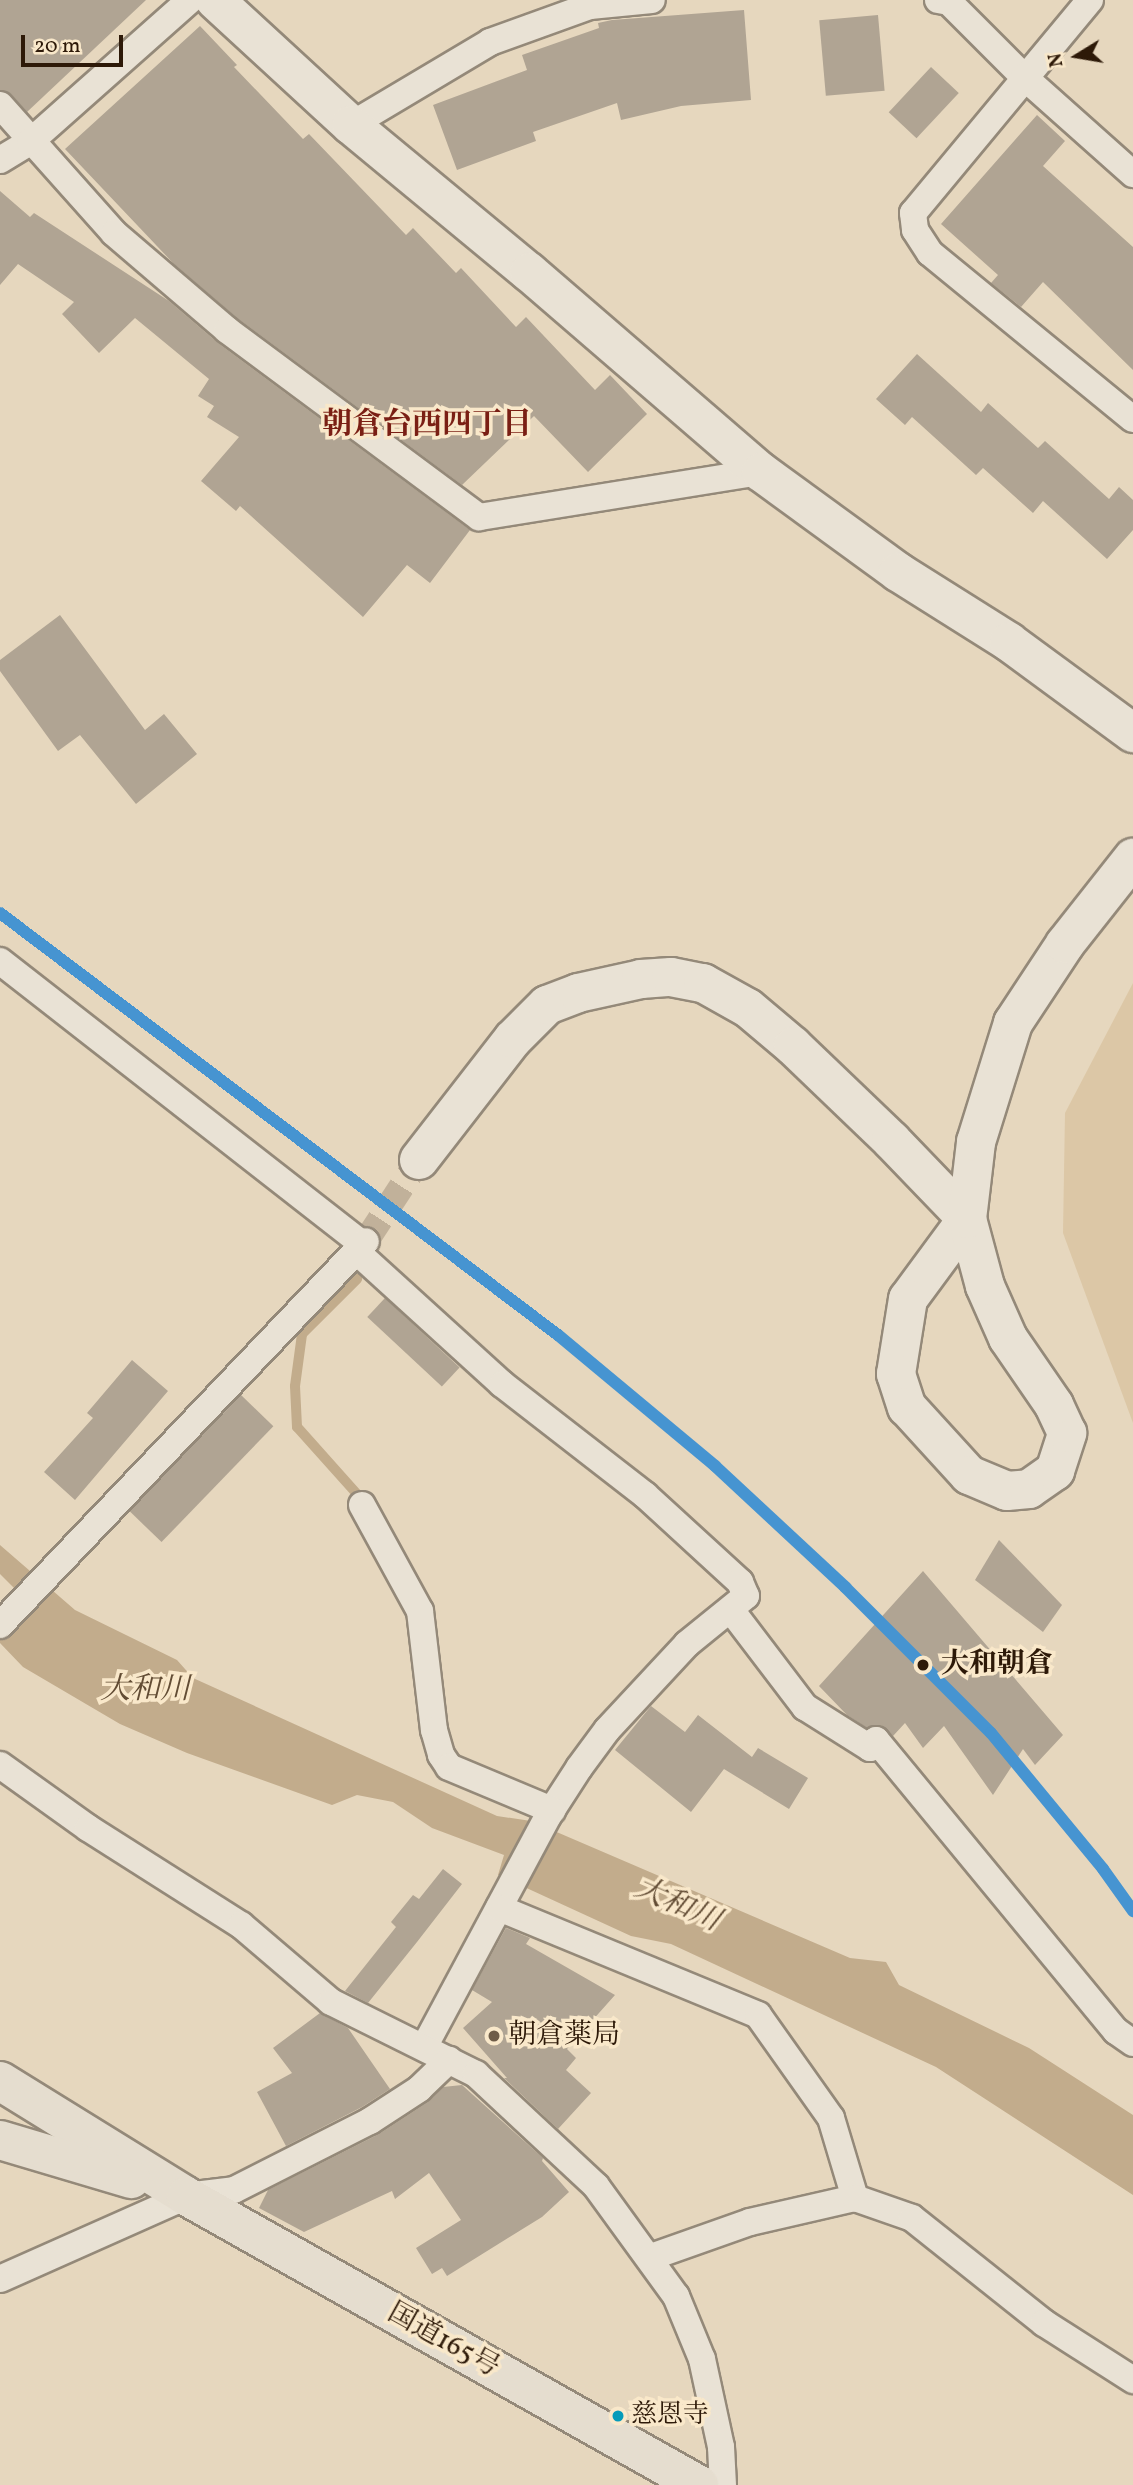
<!DOCTYPE html>
<meta charset="utf-8">
<style>
body{margin:0}
#map{position:relative;width:1133px;height:2485px;overflow:hidden;background:#e6d7be;font-family:Vollkorn,"Noto Serif JP",serif}
div>[style]{position:absolute}
.green>*{inset:0;background:#dcc7a6}
.water>*{inset:0;background:#c2ac8c}
.stream>*{height:10px;margin:-5px;padding:0 5px;transform-origin:5px;border-radius:5px;background:#c2ac8c}
.building>*{inset:0;background:#b0a493;transform-origin:0 0}
.street-tunnel>*{height:26px;margin-top:-13px;transform-origin:0;background:repeating-linear-gradient(90deg,#c1b19a 0 26px,transparent 0 39px)}
.roads{filter:drop-shadow(2px 0 #948979) drop-shadow(-2px 0 #948979) drop-shadow(0 2px #948979) drop-shadow(0 -2px #948979)}
.street>*{height:26px;margin:-13px;padding:0 13px;transform-origin:13px;border-radius:13px;background:#e9e2d5}
.secondary>*{height:38px;margin:-19px;padding:0 19px;transform-origin:19px;border-radius:19px;background:#e9e2d5}
.highway>*{height:38px;margin:-19px;padding:0 19px;transform-origin:19px;border-radius:19px;background:#e5ddcf}
.rail-1>*{height:12px;margin:-6px;padding:0 6px;transform-origin:6px;border-radius:6px;background:#4694d1}
.dots>*{width:19px;height:19px;translate:-50% -50%;box-sizing:border-box;border:4px solid #f9e8ca;border-radius:50%}
span{translate:-50% -50%;white-space:nowrap;text-align:center;line-height:1.15;-webkit-text-stroke:7px #f9e8ca;paint-order:stroke}
.bus-label{font-size:26px;color:#2d1908}
.left{translate:0 -50%;text-align:left}
.stop-label{font-size:28px;color:#2d1908;font-weight:700}
.poi-label{font-size:28px;color:#2d1908}
.street-label{font-size:28px;color:#2d1908}
.neighbourhood-label{font-size:30px;color:#7a1f14;font-weight:700}
.water-label{font-size:30px;color:#624c34;font-style:italic}
.north{position:absolute;left:1042px;top:21px;width:70px;height:70px;-webkit-text-stroke:5px #f9e8ca;paint-order:stroke;rotate:259deg;font-size:19px;font-weight:700;line-height:28px;text-align:center;color:#2d1908}
.north::after{content:'';display:block;margin:auto;width:24px;height:32px;background:#2d1908;clip-path:polygon(50% 0,100% 100%,50% 72%,0 100%)}
.scale{position:absolute;left:21px;top:35px;width:102px;height:32px;box-sizing:border-box;border:4px solid #2d1908;border-top:0;padding-left:9px;font-size:21px;line-height:24px;white-space:nowrap;color:#2d1908;-webkit-text-stroke:5px #f9e8ca;paint-order:stroke}
</style>
<div id="map">
<div class="green">
<i style="clip-path:polygon(1133px 983px,1133px 1423px,1063px 1233px,1065px 1113px)"></i>
</div>
<div class="water">
<i style="clip-path:polygon(0 1545px,75px 1610px,177px 1660px,193px 1678px,497px 1816px,531px 1821px,850px 1958px,886px 1962px,899px 1985px,1029px 2048px,1133px 2115px,1133px 2195px,936px 2067px,671px 1944px,631px 1936px,498px 1875px,504px 1855px,432px 1828px,393px 1802px,357px 1795px,332px 1805px,187px 1753px,120px 1724px,23px 1667px,0 1643px,0 1618px,29px 1603px,0 1574px)"></i>
</div>
<div class="stream">
<i style="left:357px;top:1494px;width:90px;rotate:-131.8deg"></i>
<i style="left:297px;top:1427px;width:41px;rotate:-92.8deg"></i>
<i style="left:295px;top:1386px;width:52px;rotate:-82.3deg"></i>
<i style="left:302px;top:1334px;width:78px;rotate:-45deg"></i>
</div>
<div class="building">
<i style="clip-path:polygon(0 0,146px 0,27px 112px,11px 94px,0 90px)"></i>
<i style="clip-path:polygon(744px 10px,751px 100px,681px 106px,621px 120px,617px 103px,533px 132px,536px 141px,457px 170px,433px 105px,527px 70px,522px 55px,599px 28px,598px 23px,612px 20px)"></i>
<i style="left:878px;top:15px;width:76px;height:59px;rotate:85deg"></i>
<i style="clip-path:polygon(200px 26px,237px 65px,234px 67px,303px 139px,309px 134px,406px 235px,413px 228px,456px 273px,461px 268px,516px 327px,526px 317px,595px 390px,610px 375px,647px 414px,588px 472px,534px 416px,462px 485px,237px 318px,174px 264px,65px 149px)"></i>
<i style="left:931px;top:67px;width:38px;height:62px;rotate:43deg"></i>
<i style="clip-path:polygon(1037px 115px,1065px 141px,1043px 166px,1133px 247px,1133px 370px,1043px 282px,1021px 307px,991px 283px,998px 275px,941px 224px)"></i>
<i style="clip-path:polygon(0 191px,30px 217px,34px 213px,169px 301px,218px 343px,470px 530px,430px 583px,407px 565px,363px 617px,240px 506px,236px 511px,201px 481px,239px 437px,207px 417px,214px 406px,198px 396px,209px 379px,135px 318px,99px 353px,62px 314px,74px 302px,18px 264px,0 285px)"></i>
<i style="clip-path:polygon(917px 354px,981px 412px,988px 403px,1038px 448px,1045px 441px,1109px 499px,1119px 487px,1133px 500px,1133px 530px,1107px 559px,1043px 501px,1033px 513px,983px 468px,976px 475px,912px 417px,905px 425px,876px 399px)"></i>
<i style="clip-path:polygon(60px 615px,145px 730px,164px 714px,197px 754px,136px 804px,80px 735px,58px 751px,0 671px,0 660px)"></i>
<i style="left:385px;top:1298px;width:102px;height:26px;rotate:43deg"></i>
<i style="clip-path:polygon(132px 1360px,168px 1391px,75px 1500px,44px 1472px,93px 1418px,87px 1413px)"></i>
<i style="left:241px;top:1395px;width:45px;height:161px;rotate:44deg"></i>
<i style="clip-path:polygon(999px 1540px,1062px 1605px,1043px 1632px,975px 1580px)"></i>
<i style="clip-path:polygon(923px 1571px,1063px 1735px,1035px 1765px,1023px 1749px,993px 1795px,944px 1726px,923px 1748px,905px 1723px,893px 1736px,881px 1725px,867px 1728px,847px 1715px,819px 1686px)"></i>
<i style="clip-path:polygon(651px 1706px,685px 1732px,698px 1715px,752px 1757px,758px 1748px,808px 1778px,789px 1809px,724px 1769px,691px 1812px,615px 1750px)"></i>
<i style="clip-path:polygon(443px 1869px,462px 1884px,417px 1942px,368px 2003px,345px 1991px,396px 1927px,391px 1922px,413px 1895px,419px 1899px)"></i>
<i style="clip-path:polygon(506px 1928px,530px 1938px,526px 1944px,615px 1995px,567px 2049px,576px 2058px,566px 2070px,591px 2093px,558px 2129px,504px 2078px,507px 2078px,463px 2028px,492px 2002px,472px 1990px)"></i>
<i style="clip-path:polygon(320px 2013px,348px 2028px,390px 2089px,362px 2107px,286px 2146px,257px 2092px,292px 2073px,273px 2048px)"></i>
<i style="clip-path:polygon(462px 2085px,543px 2158px,542px 2161px,569px 2192px,542px 2217px,447px 2276px,442px 2268px,432px 2274px,416px 2248px,461px 2220px,429px 2173px,395px 2199px,392px 2191px,304px 2232px,259px 2208px,268px 2190px,379px 2134px,428px 2102px,443px 2087px)"></i>
</div>
<div class="street-tunnel">
<i style="left:366px;top:1241px;width:97px;rotate:-56.8deg"></i>
</div>
<div class="roads">
<div class="street">
<i style="left:938px;top:0;width:11px;rotate:10deg"></i>
<i style="left:949px;top:2px;width:106px;rotate:45deg"></i>
<i style="left:1024px;top:77px;width:146px;rotate:41.7deg"></i>
<i style="left:1090px;top:0;width:277px;rotate:129.7deg"></i>
<i style="left:913px;top:213px;width:17px;rotate:83deg"></i>
<i style="left:915px;top:230px;width:27px;rotate:57deg"></i>
<i style="left:930px;top:253px;width:262px;rotate:39.3deg"></i>
<i style="left:0;top:105px;width:171px;rotate:48.3deg"></i>
<i style="left:114px;top:233px;width:149px;rotate:40.6deg"></i>
<i style="left:227px;top:330px;width:314px;rotate:36.6deg"></i>
<i style="left:479px;top:517px;width:286px;rotate:-9.1deg"></i>
<i style="left:351px;top:125px;width:162px;rotate:-30.8deg"></i>
<i style="left:490px;top:42px;width:106px;rotate:-19.8deg"></i>
<i style="left:590px;top:6px;width:62px;rotate:-5.5deg"></i>
<i style="left:0;top:160px;width:35px;rotate:-31deg"></i>
<i style="left:30px;top:142px;width:214px;rotate:-41.6deg"></i>
<i style="left:0;top:961px;width:459px;rotate:38deg"></i>
<i style="left:357px;top:1252px;width:196px;rotate:42.3deg"></i>
<i style="left:502px;top:1384px;width:181px;rotate:37.8deg"></i>
<i style="left:645px;top:1495px;width:129px;rotate:42.5deg"></i>
<i style="left:740px;top:1582px;width:15px;rotate:67deg"></i>
<i style="left:746px;top:1596px;width:76px;rotate:140.9deg"></i>
<i style="left:687px;top:1644px;width:117px;rotate:132.9deg"></i>
<i style="left:607px;top:1730px;width:47px;rotate:126.4deg"></i>
<i style="left:579px;top:1768px;width:57px;rotate:122.9deg"></i>
<i style="left:548px;top:1816px;width:262px;rotate:118.2deg"></i>
<i style="left:362px;top:1505px;width:121px;rotate:61.3deg"></i>
<i style="left:420px;top:1611px;width:120px;rotate:83.3deg"></i>
<i style="left:434px;top:1730px;width:26px;rotate:74deg"></i>
<i style="left:441px;top:1755px;width:14px;rotate:56deg"></i>
<i style="left:449px;top:1767px;width:112px;rotate:22.7deg"></i>
<i style="left:731px;top:1610px;width:122px;rotate:52.7deg"></i>
<i style="left:805px;top:1707px;width:77px;rotate:32.2deg"></i>
<i style="left:870px;top:1748px;width:10px;rotate:-53deg"></i>
<i style="left:876px;top:1740px;width:377px;rotate:50.5deg"></i>
<i style="left:1116px;top:2031px;width:21px;rotate:35deg"></i>
<i style="left:0;top:1625px;width:530px;rotate:-46.37deg"></i>
<i style="left:0;top:1765px;width:108px;rotate:35.6deg"></i>
<i style="left:88px;top:1828px;width:181px;rotate:32.4deg"></i>
<i style="left:241px;top:1925px;width:118px;rotate:40.5deg"></i>
<i style="left:331px;top:2002px;width:162px;rotate:26.4deg"></i>
<i style="left:476px;top:2074px;width:164px;rotate:43deg"></i>
<i style="left:596px;top:2186px;width:136px;rotate:54deg"></i>
<i style="left:676px;top:2296px;width:68px;rotate:67.6deg"></i>
<i style="left:702px;top:2359px;width:90px;rotate:77.8deg"></i>
<i style="left:721px;top:2447px;width:38px;rotate:87deg"></i>
<i style="left:499px;top:1908px;width:280px;rotate:22.4deg"></i>
<i style="left:758px;top:2015px;width:126px;rotate:54.7deg"></i>
<i style="left:831px;top:2118px;width:84px;rotate:73.3deg"></i>
<i style="left:651px;top:2257px;width:105px;rotate:-19.5deg"></i>
<i style="left:750px;top:2222px;width:108px;rotate:-12.9deg"></i>
<i style="left:855px;top:2198px;width:60px;rotate:19.3deg"></i>
<i style="left:912px;top:2218px;width:169px;rotate:38.5deg"></i>
<i style="left:1044px;top:2323px;width:106px;rotate:32.6deg"></i>
<i style="left:0;top:2279px;width:204px;rotate:-24deg"></i>
<i style="left:186px;top:2196px;width:48px;rotate:-7.1deg"></i>
<i style="left:234px;top:2190px;width:153px;rotate:-26.9deg"></i>
<i style="left:370px;top:2121px;width:59px;rotate:-33.1deg"></i>
<i style="left:419px;top:2089px;width:42px;rotate:-44deg"></i>
</div>
<div class="secondary">
<i style="left:215px;top:0;width:185px;rotate:42.6deg"></i>
<i style="left:351px;top:125px;width:231px;rotate:39.6deg"></i>
<i style="left:529px;top:272px;width:306px;rotate:40.8deg"></i>
<i style="left:761px;top:472px;width:170px;rotate:36.1deg"></i>
<i style="left:898px;top:572px;width:131px;rotate:32.2deg"></i>
<i style="left:1009px;top:642px;width:154px;rotate:36.3deg"></i>
<i style="left:419px;top:1160px;width:153px;rotate:-52.2deg"></i>
<i style="left:513px;top:1039px;width:48px;rotate:-45deg"></i>
<i style="left:547px;top:1005px;width:33px;rotate:-21deg"></i>
<i style="left:578px;top:993px;width:65px;rotate:-12.5deg"></i>
<i style="left:641px;top:979px;width:30px;rotate:-4deg"></i>
<i style="left:671px;top:977px;width:33px;rotate:11deg"></i>
<i style="left:703px;top:983px;width:51px;rotate:29.1deg"></i>
<i style="left:748px;top:1008px;width:59px;rotate:40.2deg"></i>
<i style="left:793px;top:1046px;width:136px;rotate:43.8deg"></i>
<i style="left:891px;top:1140px;width:110px;rotate:46.1deg"></i>
<i style="left:967px;top:1219px;width:99px;rotate:126.4deg"></i>
<i style="left:908px;top:1299px;width:76px;rotate:99.1deg"></i>
<i style="left:896px;top:1374px;width:35px;rotate:72deg"></i>
<i style="left:907px;top:1407px;width:92px;rotate:47.6deg"></i>
<i style="left:969px;top:1475px;width:41px;rotate:22.8deg"></i>
<i style="left:1007px;top:1491px;width:22px;rotate:-5deg"></i>
<i style="left:1029px;top:1489px;width:32px;rotate:-35deg"></i>
<i style="left:1055px;top:1471px;width:40px;rotate:-72deg"></i>
<i style="left:1067px;top:1433px;width:31px;rotate:-115deg"></i>
<i style="left:1054px;top:1405px;width:81px;rotate:-124.5deg"></i>
<i style="left:1008px;top:1338px;width:57px;rotate:-113.9deg"></i>
<i style="left:985px;top:1286px;width:69px;rotate:-105deg"></i>
<i style="left:967px;top:1219px;width:78px;rotate:-83.3deg"></i>
<i style="left:976px;top:1142px;width:125px;rotate:-72.7deg"></i>
<i style="left:1013px;top:1023px;width:95px;rotate:-56.6deg"></i>
<i style="left:1065px;top:944px;width:110px;rotate:-51.7deg"></i>
</div>
<div class="highway">
<i style="left:0;top:2081px;width:219px;rotate:31.7deg"></i>
<i style="left:186px;top:2196px;width:589px;rotate:29.39deg"></i>
<i style="left:0;top:2140px;width:137px;rotate:16.6deg"></i>
</div>
</div>
<div class="rail-1">
<i style="left:0;top:913px;width:700px;rotate:37.1deg"></i>
<i style="left:558px;top:1335px;width:204px;rotate:39.8deg"></i>
<i style="left:715px;top:1466px;width:178px;rotate:42.9deg"></i>
<i style="left:845px;top:1587px;width:206px;rotate:45deg"></i>
<i style="left:991px;top:1733px;width:176px;rotate:50.5deg"></i>
<i style="left:1103px;top:1869px;width:52px;rotate:54.5deg"></i>
</div>
<div class="dots">
<i style="left:923px;top:1665px;background:#2d1908"></i>
<i style="left:494px;top:2036px;background:#6e5c48"></i>
<i style="left:618px;top:2416px;background:#049bba"></i>
</div>
<div class="bus-label">
<span class="left" style="left:631px;top:2416px">慈恩寺</span>
</div>
<div class="stop-label">
<span class="left" style="left:941px;top:1665px">大和朝倉</span>
</div>
<div class="poi-label">
<span class="left" style="left:508px;top:2036px">朝倉薬局</span>
</div>
<div class="street-label">
<span style="left:443px;top:2341px;rotate:29deg">国道165号</span>
</div>
<div class="neighbourhood-label">
<span style="left:427px;top:425px">朝倉台西四丁目</span>
</div>
<div class="water-label">
<span style="left:145px;top:1690px">大和川</span>
<span style="left:677px;top:1905px;rotate:24deg">大和川</span>
</div>
<div class="north">N</div>
<div class="scale">20 m</div>
</div>
